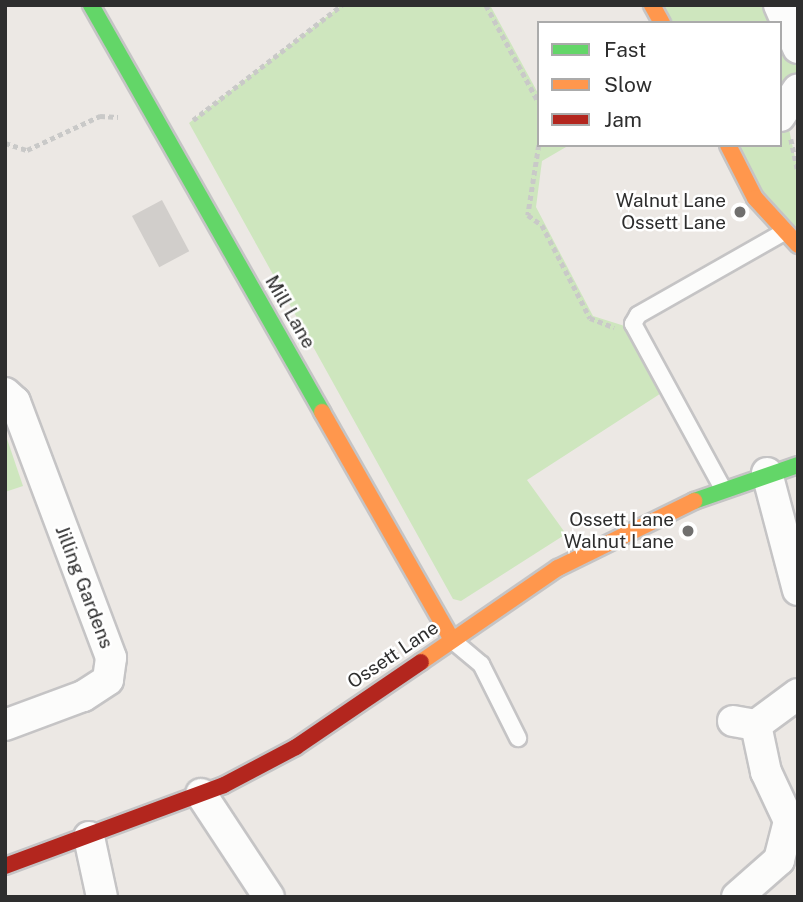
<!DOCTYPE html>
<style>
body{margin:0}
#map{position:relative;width:803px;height:902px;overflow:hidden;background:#ece8e4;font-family:"Public Sans",sans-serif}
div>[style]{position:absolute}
.green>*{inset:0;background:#cee6be}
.building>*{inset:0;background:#d1cecb;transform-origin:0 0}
.path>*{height:4.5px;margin-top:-2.25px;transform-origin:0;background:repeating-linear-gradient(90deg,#c9c9c8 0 5px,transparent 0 8.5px)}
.roads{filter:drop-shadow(2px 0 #c5c4c5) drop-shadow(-2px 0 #c5c4c5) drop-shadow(0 2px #c5c4c5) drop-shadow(0 -2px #c5c4c5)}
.lane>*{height:16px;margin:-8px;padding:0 8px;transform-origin:8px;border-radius:8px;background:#fcfcfb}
.street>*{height:30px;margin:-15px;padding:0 15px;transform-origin:15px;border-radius:15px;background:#fcfcfb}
.fast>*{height:16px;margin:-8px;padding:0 8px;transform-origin:8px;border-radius:8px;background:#63d668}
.slow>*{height:16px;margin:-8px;padding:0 8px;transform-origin:8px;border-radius:8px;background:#ff974d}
.jam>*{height:16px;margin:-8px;padding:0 8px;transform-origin:8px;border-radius:8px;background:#b3261e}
.dots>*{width:19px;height:19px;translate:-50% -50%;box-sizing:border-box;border:4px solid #fff;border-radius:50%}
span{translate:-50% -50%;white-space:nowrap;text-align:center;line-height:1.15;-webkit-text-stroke:5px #fff;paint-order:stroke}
.poi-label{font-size:19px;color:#2e2e2e}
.right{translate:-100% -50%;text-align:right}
.street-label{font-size:19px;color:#2e2e2e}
.frame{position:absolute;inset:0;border:7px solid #2e2e2e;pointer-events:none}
.legend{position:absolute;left:537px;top:21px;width:245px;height:126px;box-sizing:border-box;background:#fff;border:2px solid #ababab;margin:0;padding:9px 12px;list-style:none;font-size:21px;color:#2e2e2e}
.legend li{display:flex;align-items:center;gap:14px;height:35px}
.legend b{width:35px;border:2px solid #ababab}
</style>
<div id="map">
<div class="green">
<i style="clip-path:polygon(342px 5px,490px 5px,539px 95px,539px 145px,566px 147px,542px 161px,536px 207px,593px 316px,631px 328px,666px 390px,527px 480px,566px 534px,461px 601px,453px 599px,189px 123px)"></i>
<i style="clip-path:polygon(652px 5px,779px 5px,798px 48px,798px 89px,785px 110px,798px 172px,798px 245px,728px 145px,780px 145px,780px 23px,662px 23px)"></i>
<i style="clip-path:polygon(5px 433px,23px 486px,5px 492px)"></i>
</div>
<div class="building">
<i style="left:162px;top:200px;width:58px;height:34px;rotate:62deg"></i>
</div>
<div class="path">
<i style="left:486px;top:5px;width:111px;rotate:61.6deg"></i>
<i style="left:193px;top:120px;width:188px;rotate:-37.7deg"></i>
<i style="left:791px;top:139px;width:34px;rotate:78deg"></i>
<i style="left:5px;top:143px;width:23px;rotate:18deg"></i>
<i style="left:27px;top:150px;width:81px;rotate:-25deg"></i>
<i style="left:100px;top:116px;width:18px;rotate:3deg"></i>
<i style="left:539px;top:145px;width:71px;rotate:98.9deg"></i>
<i style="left:528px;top:215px;width:17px;rotate:36deg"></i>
<i style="left:542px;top:225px;width:105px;rotate:62.7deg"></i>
<i style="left:590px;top:318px;width:26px;rotate:21deg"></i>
</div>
<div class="roads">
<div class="lane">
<i style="left:722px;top:487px;width:186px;rotate:-118.6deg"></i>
<i style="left:633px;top:324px;width:10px;rotate:-61deg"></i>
<i style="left:638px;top:315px;width:168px;rotate:-29.6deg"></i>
<i style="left:452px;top:640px;width:38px;rotate:40deg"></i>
<i style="left:481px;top:664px;width:83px;rotate:63.4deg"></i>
</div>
<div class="street">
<i style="left:779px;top:5px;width:47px;rotate:66.2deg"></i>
<i style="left:780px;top:116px;width:32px;rotate:-56deg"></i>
<i style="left:5px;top:393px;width:13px;rotate:42deg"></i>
<i style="left:15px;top:402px;width:273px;rotate:69.4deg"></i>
<i style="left:111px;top:658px;width:22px;rotate:98deg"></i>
<i style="left:108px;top:680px;width:30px;rotate:147deg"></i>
<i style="left:83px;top:696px;width:83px;rotate:159.6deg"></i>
<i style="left:767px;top:473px;width:121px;rotate:75.2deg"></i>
<i style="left:733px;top:721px;width:23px;rotate:10deg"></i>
<i style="left:756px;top:725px;width:52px;rotate:-36.4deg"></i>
<i style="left:201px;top:794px;width:123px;rotate:56.6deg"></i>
<i style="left:89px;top:837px;width:61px;rotate:77.8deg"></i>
<i style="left:737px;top:897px;width:56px;rotate:-41.4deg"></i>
<i style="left:779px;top:860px;width:40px;rotate:-75.6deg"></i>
<i style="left:789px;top:821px;width:54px;rotate:-115.1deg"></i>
<i style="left:766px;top:772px;width:48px;rotate:-102deg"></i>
</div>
<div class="fast">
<i style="left:91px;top:5px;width:468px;rotate:60.4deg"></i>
<i style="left:694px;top:501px;width:110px;rotate:-19.1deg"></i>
</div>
<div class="slow">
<i style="left:652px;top:5px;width:21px;rotate:61deg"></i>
<i style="left:728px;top:145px;width:59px;rotate:63deg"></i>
<i style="left:755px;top:198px;width:64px;rotate:47.5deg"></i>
<i style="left:322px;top:412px;width:262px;rotate:60.3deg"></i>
<i style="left:421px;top:662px;width:166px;rotate:-34.5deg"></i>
<i style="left:558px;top:568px;width:152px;rotate:-26.2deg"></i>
</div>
<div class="jam">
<i style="left:5px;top:866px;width:233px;rotate:-20.3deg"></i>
<i style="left:224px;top:785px;width:81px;rotate:-27.8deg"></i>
<i style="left:296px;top:747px;width:151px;rotate:-34.2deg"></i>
</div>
</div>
<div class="dots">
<i style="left:740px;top:212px;background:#706f6e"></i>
<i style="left:688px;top:531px;background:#706f6e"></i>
</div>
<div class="poi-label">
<span class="right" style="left:726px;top:212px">Walnut Lane<br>Ossett Lane</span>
<span class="right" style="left:674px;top:531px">Ossett Lane<br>Walnut Lane</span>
</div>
<div class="street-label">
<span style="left:290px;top:312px;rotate:60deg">Mill Lane</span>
<span style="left:84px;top:587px;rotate:69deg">Jilling Gardens</span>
<span style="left:393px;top:655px;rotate:-34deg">Ossett Lane</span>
</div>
<div class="frame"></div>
<ul class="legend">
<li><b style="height:9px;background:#63d668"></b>Fast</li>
<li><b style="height:9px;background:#ff974d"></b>Slow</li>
<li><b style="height:9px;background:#b3261e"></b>Jam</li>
</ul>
</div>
